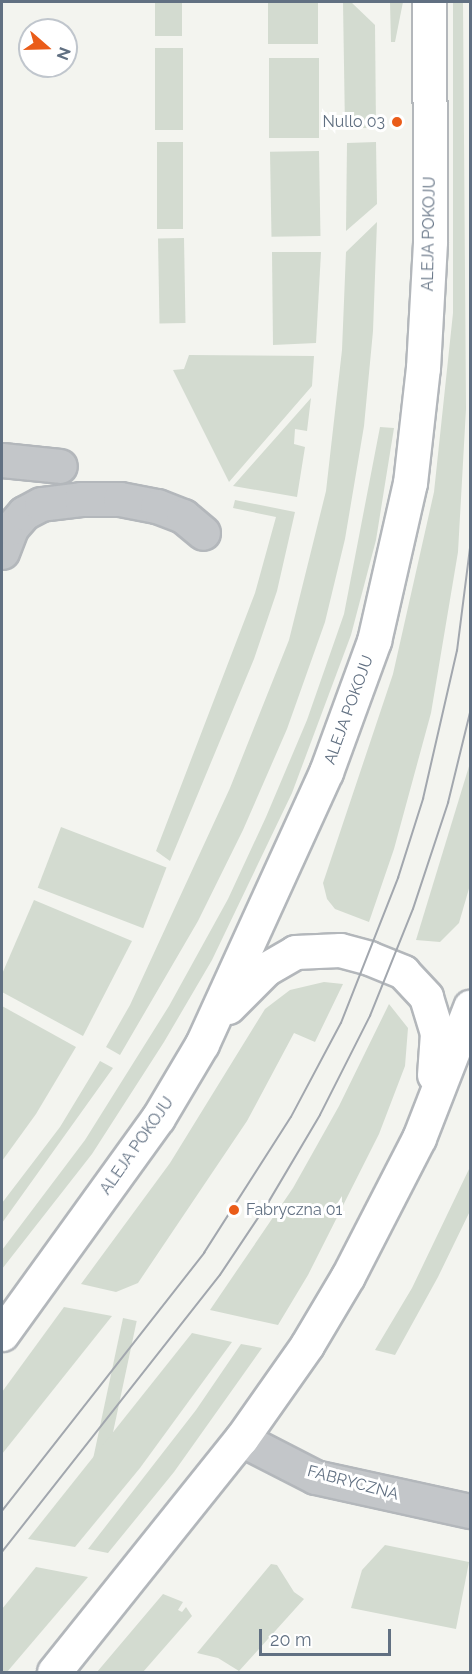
<!DOCTYPE html>
<style>
body{margin:0}
#map{position:relative;width:472px;height:1674px;overflow:hidden;background:#f3f4ef;font-family:Raleway,sans-serif}
div>[style]{position:absolute}
.green>*{inset:0;background:#d3dbd0;transform-origin:0 0}
.roads{filter:drop-shadow(2px 0 #b3b7bb) drop-shadow(-2px 0 #b3b7bb) drop-shadow(0 2px #b3b7bb) drop-shadow(0 -2px #b3b7bb)}
.minor>*{height:33px;margin:-16.5px;padding:0 16.5px;transform-origin:16.5px;border-radius:16.5px;background:#c3c6c9}
.major>*{height:33px;margin:-16.5px;padding:0 16.5px;transform-origin:16.5px;border-radius:16.5px;background:#fff}
.tram>*{height:1.5px;margin:-0.75px;padding:0 0.75px;transform-origin:0.75px;border-radius:0.75px;background:#a2a7ae}
.dots>*{width:16px;height:16px;translate:-50% -50%;box-sizing:border-box;border:3px solid #fff;border-radius:50%}
span{translate:-50% -50%;white-space:nowrap;text-align:center;line-height:1.15;-webkit-text-stroke:6px #fff;paint-order:stroke}
.poi-label{font-size:16px;color:#617082}
.right{translate:-100% -50%;text-align:right}
.left{translate:0 -50%;text-align:left}
.street-label{font-size:16px;color:#617082}
.frame{position:absolute;inset:0;border:3px solid #617082;pointer-events:none}
.north{position:absolute;left:18px;top:18px;width:60px;height:60px;box-sizing:border-box;background:#fff;border:2px solid #c0c6cd;border-radius:50%;rotate:110deg;font-size:16px;font-weight:700;line-height:24px;text-align:center;color:#617082}
.north::after{content:'';display:block;margin:auto;width:21px;height:27px;background:#ea5c19;clip-path:polygon(50% 0,100% 100%,50% 72%,0 100%)}
.scale{position:absolute;left:259px;top:1629px;width:132px;height:27px;box-sizing:border-box;border:3px solid #617082;border-top:0;padding-left:8px;font-size:18px;line-height:21px;white-space:nowrap;color:#617082;-webkit-text-stroke:4px #fff;paint-order:stroke}
</style>
<div id="map">
<div class="green">
<i style="left:155px;top:2px;width:27px;height:34px"></i>
<i style="left:268px;top:2px;width:50px;height:42px"></i>
<i style="clip-path:polygon(343px 2px,351px 2px,375px 25px,376px 128px,345px 128px)"></i>
<i style="clip-path:polygon(390px 2px,403px 2px,395px 42px,391px 42px)"></i>
<i style="clip-path:polygon(453px 2px,463px 2px,466px 409px,458px 552px,431px 713px,394px 849px,369px 922px,335px 909px,327px 899px,323px 883px,393px 674px,434px 492px,453px 313px)"></i>
<i style="left:155px;top:48px;width:28px;height:82px"></i>
<i style="left:269px;top:58px;width:50px;height:80px"></i>
<i style="left:157px;top:142px;width:26px;height:87px"></i>
<i style="clip-path:polygon(376px 142px,377px 204px,346px 231px,347px 143px)"></i>
<i style="left:319px;top:151px;width:85px;height:49px;rotate:89deg"></i>
<i style="clip-path:polygon(377px 222px,373px 331px,364px 426px,345px 539px,325px 622px,287px 729px,243px 830px,198px 921px,120px 1055px,106px 1047px,130px 1005px,230px 788px,289px 640px,326px 491px,342px 350px,346px 252px)"></i>
<i style="left:184px;top:238px;width:85px;height:26px;rotate:89deg"></i>
<i style="clip-path:polygon(272px 252px,321px 252px,316px 343px,273px 345px)"></i>
<i style="clip-path:polygon(189px 355px,314px 356px,312px 386px,229px 482px,173px 370px,184px 369px)"></i>
<i style="clip-path:polygon(311px 398px,307px 431px,295px 429px,294px 444px,305px 447px,297px 497px,233px 486px)"></i>
<i style="clip-path:polygon(380px 427px,394px 428px,376px 540px,351px 635px,292px 793px,212px 960px,164px 1042px,92px 1154px,2px 1269px,2px 1250px,85px 1140px,169px 1006px,228px 899px,266px 817px,307px 720px,344px 614px)"></i>
<i style="clip-path:polygon(235px 500px,295px 512px,277px 591px,254px 659px,170px 861px,156px 851px,255px 593px,276px 517px,233px 508px)"></i>
<i style="clip-path:polygon(470px 763px,470px 885px,459px 923px,440px 942px,416px 940px)"></i>
<i style="left:61px;top:827px;width:113px;height:65px;rotate:21deg"></i>
<i style="clip-path:polygon(34px 900px,132px 941px,83px 1036px,2px 992px,2px 974px)"></i>
<i style="clip-path:polygon(324px 982px,343px 984px,315px 1042px,294px 1033px,247px 1121px,138px 1283px,116px 1292px,81px 1284px,170px 1163px,265px 1009px,290px 990px)"></i>
<i style="clip-path:polygon(389px 1004px,408px 1028px,405px 1066px,379px 1134px,308px 1275px,278px 1325px,210px 1310px,293px 1188px,339px 1106px)"></i>
<i style="clip-path:polygon(2px 1006px,76px 1047px,36px 1114px,2px 1161px)"></i>
<i style="clip-path:polygon(100px 1061px,113px 1068px,2px 1223px,2px 1203px,60px 1127px)"></i>
<i style="clip-path:polygon(470px 1167px,470px 1211px,438px 1277px,395px 1355px,375px 1350px,412px 1288px)"></i>
<i style="clip-path:polygon(64px 1307px,112px 1316px,2px 1454px,2px 1392px)"></i>
<i style="left:123px;top:1318px;width:14px;height:194px;rotate:12deg"></i>
<i style="clip-path:polygon(192px 1333px,232px 1342px,140px 1468px,75px 1547px,28px 1539px)"></i>
<i style="clip-path:polygon(241px 1344px,262px 1348px,174px 1472px,108px 1553px,88px 1549px,196px 1410px)"></i>
<i style="clip-path:polygon(385px 1545px,469px 1562px,456px 1629px,351px 1608px,362px 1570px)"></i>
<i style="clip-path:polygon(271px 1564px,277px 1565px,294px 1592px,304px 1599px,239px 1671px,218px 1658px,197px 1653px)"></i>
<i style="clip-path:polygon(36px 1567px,88px 1577px,7px 1672px,2px 1672px,2px 1609px)"></i>
<i style="clip-path:polygon(163px 1594px,183px 1602px,178px 1610px,182px 1612px,186px 1607px,192px 1616px,143px 1672px,97px 1672px)"></i>
</div>
<div class="roads">
<div class="minor">
<i style="left:2px;top:460px;width:58px;rotate:5.9deg"></i>
<i style="left:2px;top:552px;width:26px;rotate:-69deg"></i>
<i style="left:11px;top:528px;width:20px;rotate:-49deg"></i>
<i style="left:24px;top:513px;width:19px;rotate:-28deg"></i>
<i style="left:41px;top:504px;width:40px;rotate:-7.1deg"></i>
<i style="left:81px;top:499px;width:39px"></i>
<i style="left:120px;top:499px;width:38px;rotate:11deg"></i>
<i style="left:157px;top:506px;width:28px;rotate:21deg"></i>
<i style="left:183px;top:516px;width:26px;rotate:40deg"></i>
<i style="left:241px;top:1439px;width:83px;rotate:27.2deg"></i>
<i style="left:315px;top:1477px;width:159px;rotate:12.4deg"></i>
</div>
<div class="major">
<i style="left:228px;top:1007px;width:54px;rotate:-45deg"></i>
<i style="left:266px;top:969px;width:34px;rotate:-30deg"></i>
<i style="left:295px;top:952px;width:45px;rotate:-2.5deg"></i>
<i style="left:340px;top:950px;width:30px;rotate:15deg"></i>
<i style="left:369px;top:958px;width:37px;rotate:22deg"></i>
<i style="left:403px;top:972px;width:34px;rotate:47deg"></i>
<i style="left:426px;top:997px;width:38px;rotate:73deg"></i>
<i style="left:437px;top:1033px;width:42px;rotate:94.1deg"></i>
<i style="left:2px;top:1334px;width:266px;rotate:-54.2deg"></i>
<i style="left:158px;top:1118px;width:86px;rotate:-59.3deg"></i>
<i style="left:202px;top:1044px;width:299px;rotate:-65.5deg"></i>
<i style="left:326px;top:772px;width:140px;rotate:-69.9deg"></i>
<i style="left:374px;top:641px;width:162px;rotate:-77.2deg"></i>
<i style="left:410px;top:483px;width:116px;rotate:-83.6deg"></i>
<i style="left:423px;top:368px;width:127px;rotate:-86.8deg"></i>
<i style="left:430px;top:241px;width:239px;rotate:-90.2deg"></i>
<i style="left:54px;top:1672px;width:299px;rotate:-51.3deg"></i>
<i style="left:241px;top:1439px;width:115px;rotate:-54.9deg"></i>
<i style="left:307px;top:1345px;width:80px;rotate:-59.3deg"></i>
<i style="left:348px;top:1276px;width:155px;rotate:-62.8deg"></i>
<i style="left:419px;top:1138px;width:141px;rotate:-68.7deg"></i>
</div>
</div>
<div class="tram">
<i style="left:2px;top:1511px;width:328px;rotate:-51.9deg"></i>
<i style="left:204px;top:1253px;width:161px;rotate:-57.4deg"></i>
<i style="left:291px;top:1117px;width:106px;rotate:-62deg"></i>
<i style="left:341px;top:1023px;width:156px;rotate:-68.5deg"></i>
<i style="left:398px;top:878px;width:83px;rotate:-72.4deg"></i>
<i style="left:423px;top:799px;width:152px;rotate:-77.1deg"></i>
<i style="left:457px;top:651px;width:104px;rotate:-82.8deg"></i>
<i style="left:2px;top:1552px;width:352px;rotate:-51.8deg"></i>
<i style="left:220px;top:1275px;width:87px;rotate:-56.3deg"></i>
<i style="left:268px;top:1203px;width:102px;rotate:-59.4deg"></i>
<i style="left:320px;top:1115px;width:111px;rotate:-63.2deg"></i>
<i style="left:370px;top:1016px;width:115px;rotate:-68.1deg"></i>
<i style="left:413px;top:909px;width:112px;rotate:-71.7deg"></i>
<i style="left:448px;top:803px;width:93px;rotate:-76.3deg"></i>
</div>
<div class="dots">
<i style="left:397px;top:122px;background:#ea5c19"></i>
<i style="left:234px;top:1210px;background:#ea5c19"></i>
</div>
<div class="poi-label">
<span class="right" style="left:385px;top:122px">Nullo 03</span>
<span class="left" style="left:246px;top:1210px">Fabryczna 01</span>
</div>
<div class="street-label">
<span style="left:429px;top:234px;rotate:-89deg">ALEJA POKOJU</span>
<span style="left:349px;top:710px;rotate:-70deg">ALEJA POKOJU</span>
<span style="left:137px;top:1146px;rotate:-55deg">ALEJA POKOJU</span>
<span style="left:353px;top:1483px;rotate:15deg">FABRYCZNA</span>
</div>
<div class="frame"></div>
<div class="north">N</div>
<div class="scale">20 m</div>
</div>
